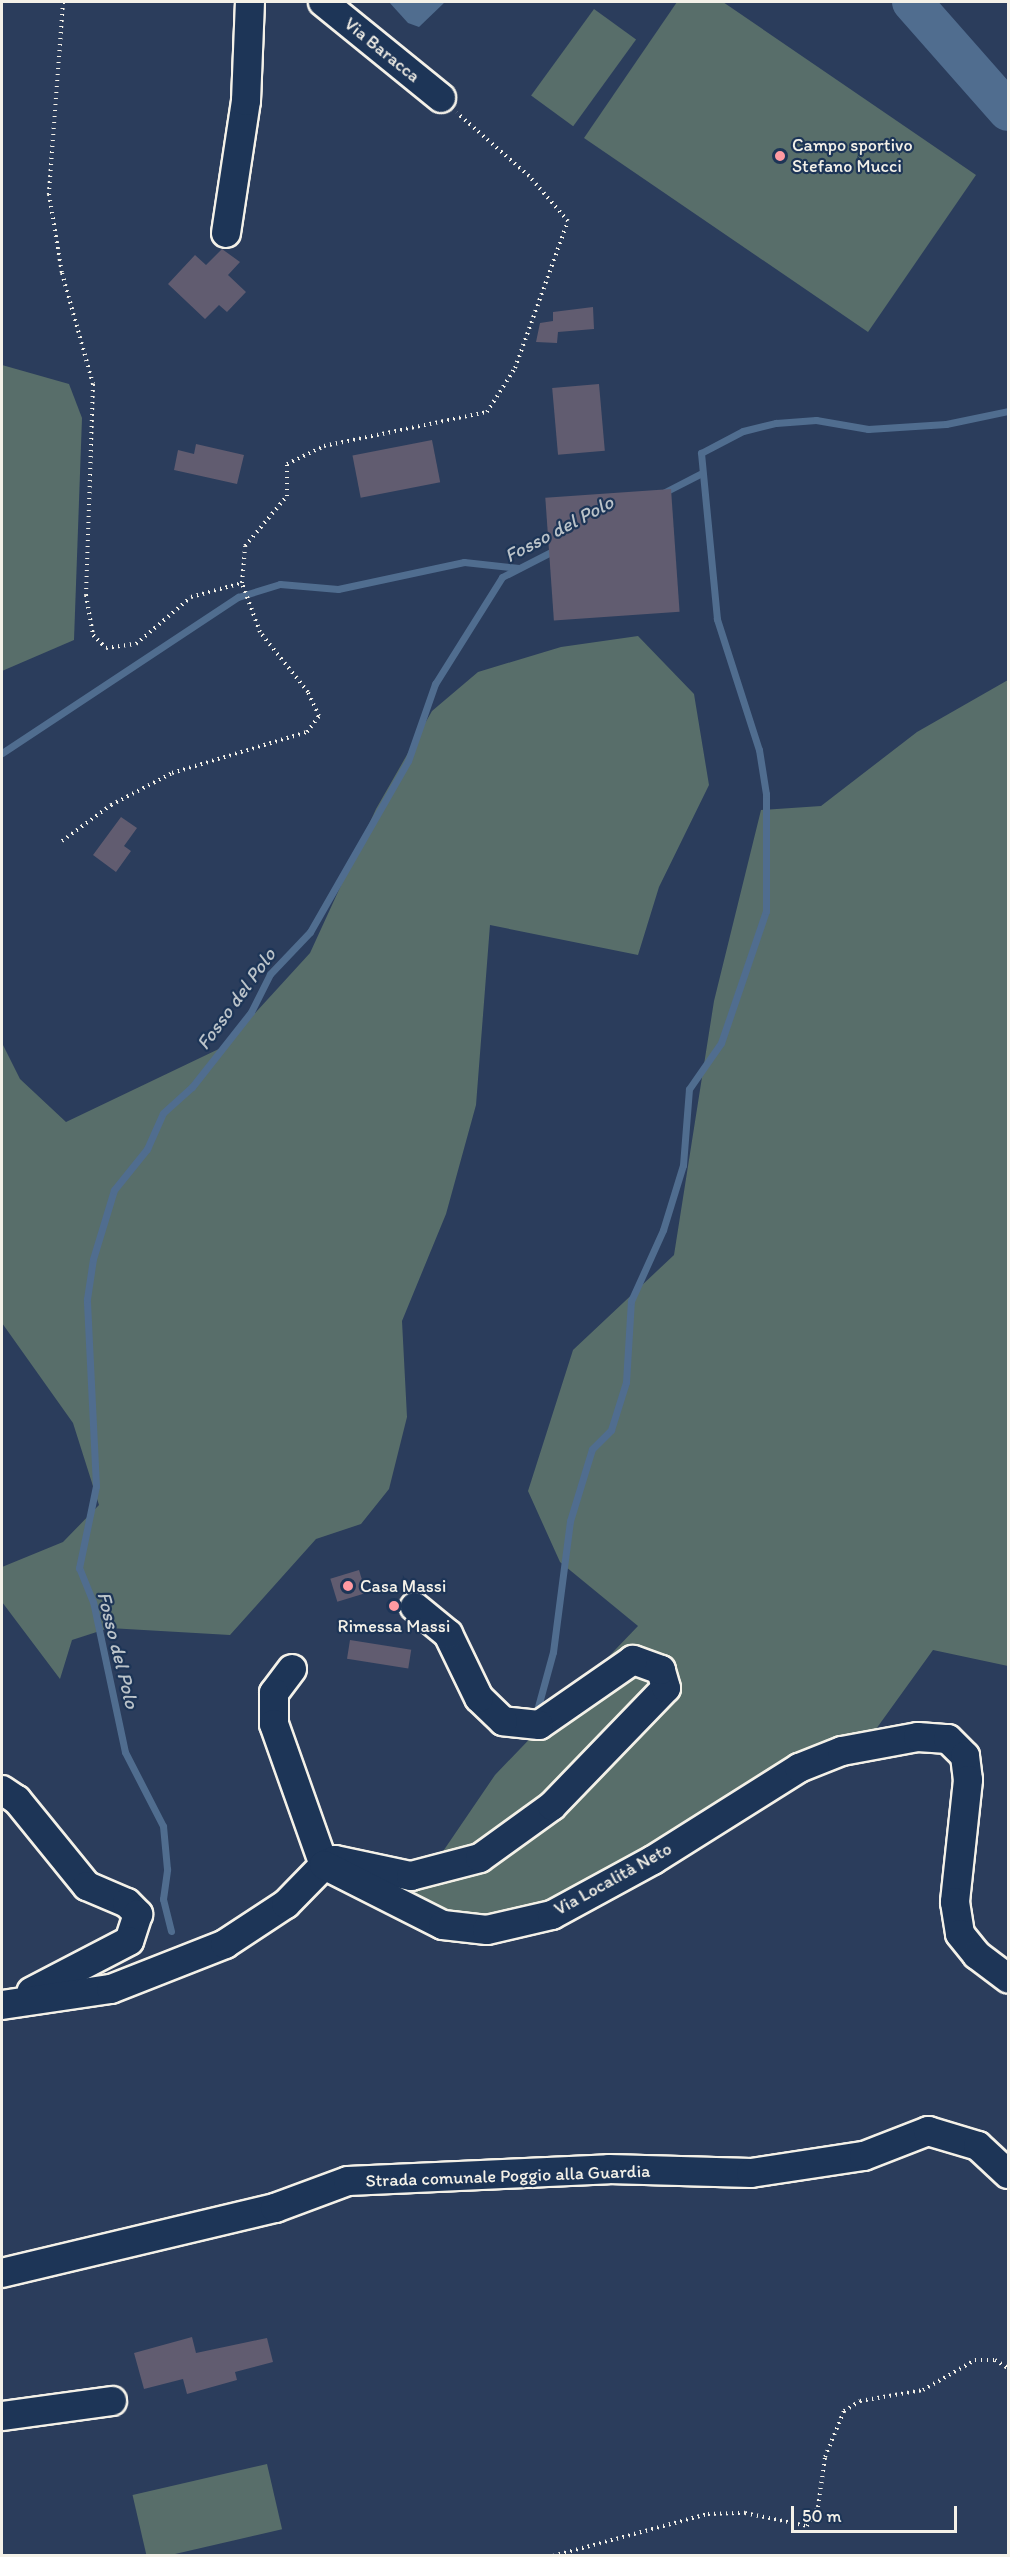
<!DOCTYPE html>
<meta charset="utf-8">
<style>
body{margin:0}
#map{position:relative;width:1010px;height:2557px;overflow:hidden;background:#2b3d5c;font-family:Itim,sans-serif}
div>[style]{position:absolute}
.green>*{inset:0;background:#586e6a;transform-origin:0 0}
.water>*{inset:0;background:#506d8f}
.stream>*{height:7px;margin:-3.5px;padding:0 3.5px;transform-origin:3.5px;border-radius:3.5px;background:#506d8f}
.river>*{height:40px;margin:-20px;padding:0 20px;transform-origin:20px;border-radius:20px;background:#506d8f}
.building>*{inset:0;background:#615c70;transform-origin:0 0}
.path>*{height:4px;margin-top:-2px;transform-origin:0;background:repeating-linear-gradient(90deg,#f4f1e8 0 1.5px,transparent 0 6px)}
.roads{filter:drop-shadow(2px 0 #f4f1e8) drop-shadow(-2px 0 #f4f1e8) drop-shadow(0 2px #f4f1e8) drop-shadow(0 -2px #f4f1e8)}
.minor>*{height:28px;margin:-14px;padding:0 14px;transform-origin:14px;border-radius:14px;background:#1d3557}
.dots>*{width:16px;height:16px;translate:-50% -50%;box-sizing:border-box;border:3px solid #1d3557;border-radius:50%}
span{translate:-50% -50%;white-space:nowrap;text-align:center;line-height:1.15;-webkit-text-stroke:4.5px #1d3557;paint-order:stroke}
.street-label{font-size:18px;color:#f4f1e8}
.poi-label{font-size:18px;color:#f4f1e8}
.left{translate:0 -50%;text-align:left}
.water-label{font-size:20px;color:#bbc3c9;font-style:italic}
.frame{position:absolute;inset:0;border:3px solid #f4f1e8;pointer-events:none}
.scale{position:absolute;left:791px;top:2506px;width:166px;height:27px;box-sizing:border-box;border:3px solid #f4f1e8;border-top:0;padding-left:8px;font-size:18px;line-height:21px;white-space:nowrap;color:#f4f1e8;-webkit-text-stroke:4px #1d3557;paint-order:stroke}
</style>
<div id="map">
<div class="green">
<i style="clip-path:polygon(677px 2px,723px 2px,976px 175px,868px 332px,584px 138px)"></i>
<i style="left:594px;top:9px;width:52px;height:107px;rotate:36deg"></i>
<i style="clip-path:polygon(2px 365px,69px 384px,82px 418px,74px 640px,2px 671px)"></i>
<i style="clip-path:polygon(638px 636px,694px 694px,709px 785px,659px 887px,638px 955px,490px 925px,476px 1105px,446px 1214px,402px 1321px,407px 1417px,389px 1489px,361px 1524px,316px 1539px,230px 1635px,109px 1628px,72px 1640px,60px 1679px,2px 1602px,2px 1567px,63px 1542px,99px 1505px,73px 1423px,2px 1323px,2px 1043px,20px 1079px,66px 1122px,225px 1046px,310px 953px,376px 809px,432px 711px,478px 672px,561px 647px)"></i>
<i style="clip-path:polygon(1008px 680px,1008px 1666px,933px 1650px,853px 1761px,793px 1789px,580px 1918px,455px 1942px,401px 1913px,495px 1775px,638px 1626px,560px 1562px,528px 1491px,573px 1350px,674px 1255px,714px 1001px,761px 810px,821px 806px,917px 732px)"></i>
<i style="left:267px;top:2464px;width:67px;height:138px;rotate:77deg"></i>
</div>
<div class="water">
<i style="clip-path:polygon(389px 2px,445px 2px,419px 27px,408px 23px)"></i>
</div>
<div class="stream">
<i style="left:663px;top:493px;width:44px;rotate:-27.1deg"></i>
<i style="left:2px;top:753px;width:283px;rotate:-33.5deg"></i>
<i style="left:238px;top:597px;width:44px;rotate:-17.2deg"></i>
<i style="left:280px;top:584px;width:58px;rotate:4.9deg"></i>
<i style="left:338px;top:589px;width:129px;rotate:-12.1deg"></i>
<i style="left:464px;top:562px;width:55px;rotate:6.2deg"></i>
<i style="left:536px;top:1714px;width:64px;rotate:-74.7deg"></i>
<i style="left:553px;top:1652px;width:132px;rotate:-82.6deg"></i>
<i style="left:570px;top:1521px;width:75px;rotate:-73deg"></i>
<i style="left:592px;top:1449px;width:27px;rotate:-45deg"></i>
<i style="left:611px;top:1430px;width:50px;rotate:-72.6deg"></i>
<i style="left:626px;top:1382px;width:81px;rotate:-86.5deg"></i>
<i style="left:631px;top:1301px;width:78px;rotate:-65.7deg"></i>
<i style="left:663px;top:1230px;width:68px;rotate:-72.9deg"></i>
<i style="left:683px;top:1165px;width:76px;rotate:-85.5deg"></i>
<i style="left:689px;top:1089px;width:56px;rotate:-55.2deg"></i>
<i style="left:721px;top:1043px;width:139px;rotate:-71.2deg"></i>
<i style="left:766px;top:911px;width:117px;rotate:-90deg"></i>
<i style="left:766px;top:794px;width:45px;rotate:-99deg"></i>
<i style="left:759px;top:750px;width:138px;rotate:-107.8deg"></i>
<i style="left:717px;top:619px;width:167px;rotate:-95.5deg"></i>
<i style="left:701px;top:453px;width:47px;rotate:-27.6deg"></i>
<i style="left:743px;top:431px;width:34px;rotate:-14deg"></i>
<i style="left:776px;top:423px;width:40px;rotate:-4.3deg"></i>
<i style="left:816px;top:420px;width:53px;rotate:9.8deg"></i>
<i style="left:868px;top:429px;width:78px;rotate:-3.7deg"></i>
<i style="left:946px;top:424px;width:63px;rotate:-11.8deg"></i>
<i style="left:171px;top:1931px;width:33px;rotate:-104deg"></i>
<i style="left:163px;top:1899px;width:30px;rotate:-82deg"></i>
<i style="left:167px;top:1869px;width:43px;rotate:-95.3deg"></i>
<i style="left:163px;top:1826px;width:83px;rotate:-117.2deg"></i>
<i style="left:125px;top:1752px;width:153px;rotate:-102deg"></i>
<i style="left:93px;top:1602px;width:37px;rotate:-112deg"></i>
<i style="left:79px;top:1568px;width:84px;rotate:-78.3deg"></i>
<i style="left:96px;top:1486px;width:187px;rotate:-92.8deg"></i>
<i style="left:87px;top:1299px;width:40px;rotate:-81.5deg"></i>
<i style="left:93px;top:1259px;width:72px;rotate:-73.1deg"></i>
<i style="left:114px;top:1190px;width:53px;rotate:-51.2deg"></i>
<i style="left:147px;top:1149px;width:39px;rotate:-66deg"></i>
<i style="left:163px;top:1113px;width:39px;rotate:-42deg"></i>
<i style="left:192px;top:1087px;width:95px;rotate:-51.8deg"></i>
<i style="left:251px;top:1012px;width:42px;rotate:-63.4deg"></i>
<i style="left:270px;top:974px;width:58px;rotate:-46.4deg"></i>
<i style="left:310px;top:932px;width:197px;rotate:-60.2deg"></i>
<i style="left:408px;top:761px;width:82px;rotate:-70.7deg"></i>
<i style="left:435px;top:684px;width:126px;rotate:-57.9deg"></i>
<i style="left:502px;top:577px;width:59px;rotate:-27deg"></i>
</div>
<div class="river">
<i style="left:912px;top:2px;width:145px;rotate:48.6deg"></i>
</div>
<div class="building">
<i style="clip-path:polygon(222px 249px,240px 262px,228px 275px,246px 292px,227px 312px,219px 305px,205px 319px,168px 284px,195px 255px,206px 265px)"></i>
<i style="clip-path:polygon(593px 307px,594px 329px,558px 332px,557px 343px,536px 342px,540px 323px,553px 321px,553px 312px)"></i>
<i style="left:599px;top:384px;width:67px;height:47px;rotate:85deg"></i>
<i style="left:432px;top:440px;width:43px;height:81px;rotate:79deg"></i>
<i style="clip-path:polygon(196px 444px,244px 455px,237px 484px,174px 470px,178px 450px,194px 454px)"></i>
<i style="left:671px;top:489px;width:123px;height:126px;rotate:86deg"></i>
<i style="clip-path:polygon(121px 817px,137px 828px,124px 846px,131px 851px,116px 872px,93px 855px)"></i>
<i style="left:359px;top:1570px;width:24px;height:30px;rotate:73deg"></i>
<i style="left:350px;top:1640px;width:62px;height:19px;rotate:9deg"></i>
<i style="clip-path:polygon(192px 2337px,196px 2353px,267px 2338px,273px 2362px,235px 2372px,237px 2380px,187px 2394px,183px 2379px,144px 2389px,134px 2353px)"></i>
</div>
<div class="path">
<i style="left:63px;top:2px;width:193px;rotate:94.2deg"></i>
<i style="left:49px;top:194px;width:80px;rotate:80.7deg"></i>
<i style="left:62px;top:273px;width:115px;rotate:74.4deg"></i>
<i style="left:93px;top:384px;width:211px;rotate:91.9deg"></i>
<i style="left:86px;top:595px;width:41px;rotate:80.1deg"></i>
<i style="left:93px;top:635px;width:18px;rotate:45deg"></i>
<i style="left:106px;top:648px;width:30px;rotate:-8deg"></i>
<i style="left:136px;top:644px;width:72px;rotate:-40.5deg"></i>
<i style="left:191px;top:597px;width:53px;rotate:-15.4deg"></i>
<i style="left:62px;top:841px;width:61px;rotate:-36.3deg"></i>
<i style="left:111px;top:805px;width:69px;rotate:-27.7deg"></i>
<i style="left:172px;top:773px;width:141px;rotate:-16.9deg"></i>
<i style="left:307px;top:732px;width:20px;rotate:-53deg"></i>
<i style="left:319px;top:716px;width:26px;rotate:-115deg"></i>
<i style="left:308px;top:692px;width:77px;rotate:-128.7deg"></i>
<i style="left:260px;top:632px;width:52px;rotate:-110.2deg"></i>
<i style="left:242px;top:583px;width:37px;rotate:-85deg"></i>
<i style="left:245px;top:546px;width:65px;rotate:-50deg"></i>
<i style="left:287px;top:496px;width:32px;rotate:-90deg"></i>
<i style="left:287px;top:464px;width:41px;rotate:-25.9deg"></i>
<i style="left:324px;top:446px;width:167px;rotate:-11.8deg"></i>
<i style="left:487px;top:412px;width:52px;rotate:-57.5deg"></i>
<i style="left:515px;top:368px;width:156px;rotate:-70.2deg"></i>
<i style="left:568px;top:221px;width:60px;rotate:-130.9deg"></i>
<i style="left:529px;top:176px;width:96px;rotate:-138.8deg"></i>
<i style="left:553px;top:2556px;width:161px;rotate:-15.2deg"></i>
<i style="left:708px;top:2514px;width:37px;rotate:-2deg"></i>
<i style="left:745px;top:2513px;width:63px;rotate:11.8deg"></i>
<i style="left:807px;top:2526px;width:22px;rotate:-60deg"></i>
<i style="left:818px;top:2507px;width:50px;rotate:-82deg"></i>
<i style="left:825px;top:2457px;width:50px;rotate:-67.6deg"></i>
<i style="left:844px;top:2411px;width:19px;rotate:-32deg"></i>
<i style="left:860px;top:2401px;width:64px;rotate:-9.9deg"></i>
<i style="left:923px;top:2390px;width:60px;rotate:-30deg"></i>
<i style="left:975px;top:2360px;width:20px"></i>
<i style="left:995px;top:2360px;width:15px;rotate:32deg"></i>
</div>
<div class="roads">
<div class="minor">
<i style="left:323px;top:2px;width:152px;rotate:39.1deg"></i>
<i style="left:226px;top:233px;width:134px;rotate:-81.4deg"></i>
<i style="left:246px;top:101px;width:99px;rotate:-87.7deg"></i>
<i style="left:292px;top:1669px;width:30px;rotate:127deg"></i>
<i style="left:274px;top:1693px;width:31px;rotate:90deg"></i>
<i style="left:274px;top:1724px;width:150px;rotate:70.5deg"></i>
<i style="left:324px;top:1865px;width:12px;rotate:-24deg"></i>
<i style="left:335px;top:1860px;width:78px;rotate:11.9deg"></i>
<i style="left:411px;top:1876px;width:71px;rotate:-14.6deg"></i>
<i style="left:480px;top:1858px;width:89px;rotate:-35.8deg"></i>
<i style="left:552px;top:1806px;width:164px;rotate:-46deg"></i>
<i style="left:666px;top:1688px;width:19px;rotate:-106deg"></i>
<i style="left:661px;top:1670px;width:30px;rotate:-160deg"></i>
<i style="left:633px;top:1660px;width:114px;rotate:145.3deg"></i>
<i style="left:539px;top:1725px;width:36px;rotate:-174deg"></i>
<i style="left:503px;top:1721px;width:33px;rotate:-136deg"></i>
<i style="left:479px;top:1698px;width:71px;rotate:-115.8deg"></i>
<i style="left:448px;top:1634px;width:43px;rotate:-140.7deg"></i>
<i style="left:2px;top:1790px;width:18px;rotate:34deg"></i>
<i style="left:17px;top:1800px;width:111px;rotate:50.9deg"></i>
<i style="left:87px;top:1886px;width:43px;rotate:23deg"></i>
<i style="left:127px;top:1903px;width:16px;rotate:45deg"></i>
<i style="left:138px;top:1914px;width:28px;rotate:108deg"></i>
<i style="left:129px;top:1941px;width:110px;rotate:152.5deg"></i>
<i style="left:2px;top:2005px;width:110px;rotate:-8.4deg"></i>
<i style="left:111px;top:1989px;width:123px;rotate:-21.5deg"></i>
<i style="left:225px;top:1944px;width:73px;rotate:-33.3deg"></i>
<i style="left:286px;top:1904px;width:54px;rotate:-45.7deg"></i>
<i style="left:324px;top:1865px;width:133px;rotate:26.8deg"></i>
<i style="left:443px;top:1925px;width:44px;rotate:6.5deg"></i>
<i style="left:487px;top:1930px;width:67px;rotate:-13deg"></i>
<i style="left:552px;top:1915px;width:115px;rotate:-28.6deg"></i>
<i style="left:653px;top:1860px;width:173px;rotate:-32.2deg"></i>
<i style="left:799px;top:1768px;width:46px;rotate:-21.6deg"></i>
<i style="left:842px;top:1751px;width:77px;rotate:-10.4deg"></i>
<i style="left:918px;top:1737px;width:30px;rotate:4deg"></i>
<i style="left:948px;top:1739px;width:24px;rotate:45deg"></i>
<i style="left:965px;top:1756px;width:24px;rotate:83deg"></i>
<i style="left:968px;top:1780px;width:123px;rotate:96.1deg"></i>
<i style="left:955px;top:1902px;width:32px;rotate:81deg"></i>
<i style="left:960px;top:1934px;width:27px;rotate:51deg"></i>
<i style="left:977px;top:1955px;width:39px;rotate:37deg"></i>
<i style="left:2px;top:2273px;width:281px;rotate:-13.4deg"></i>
<i style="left:275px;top:2208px;width:78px;rotate:-20.3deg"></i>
<i style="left:348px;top:2181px;width:261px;rotate:-2.6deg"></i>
<i style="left:609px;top:2169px;width:142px;rotate:1.6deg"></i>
<i style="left:751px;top:2173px;width:114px;rotate:-8.6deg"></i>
<i style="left:864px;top:2156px;width:69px;rotate:-21.3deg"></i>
<i style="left:928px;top:2131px;width:52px;rotate:16.7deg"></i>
<i style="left:978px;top:2146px;width:41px;rotate:43deg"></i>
<i style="left:2px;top:2416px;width:111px;rotate:-7.8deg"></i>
</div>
</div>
<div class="dots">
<i style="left:780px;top:156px;background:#ff9aa2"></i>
<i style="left:348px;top:1586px;background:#ff9aa2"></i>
<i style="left:394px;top:1606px;background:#ff9aa2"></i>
</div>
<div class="street-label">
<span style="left:382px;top:50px;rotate:39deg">Via Baracca</span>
<span style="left:613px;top:1879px;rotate:-29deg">Via Località Neto</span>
<span style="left:508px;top:2176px;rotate:-2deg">Strada comunale Poggio alla Guardia</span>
</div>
<div class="poi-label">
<span class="left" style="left:792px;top:156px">Campo sportivo<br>Stefano Mucci</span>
<span class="left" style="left:360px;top:1586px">Casa Massi</span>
<span style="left:394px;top:1626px">Rimessa Massi</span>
</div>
<div class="water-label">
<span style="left:559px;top:529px;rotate:-28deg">Fosso del Polo</span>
<span style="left:236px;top:999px;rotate:-54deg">Fosso del Polo</span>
<span style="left:118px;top:1650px;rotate:76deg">Fosso del Polo</span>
</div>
<div class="frame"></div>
<div class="scale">50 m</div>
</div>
